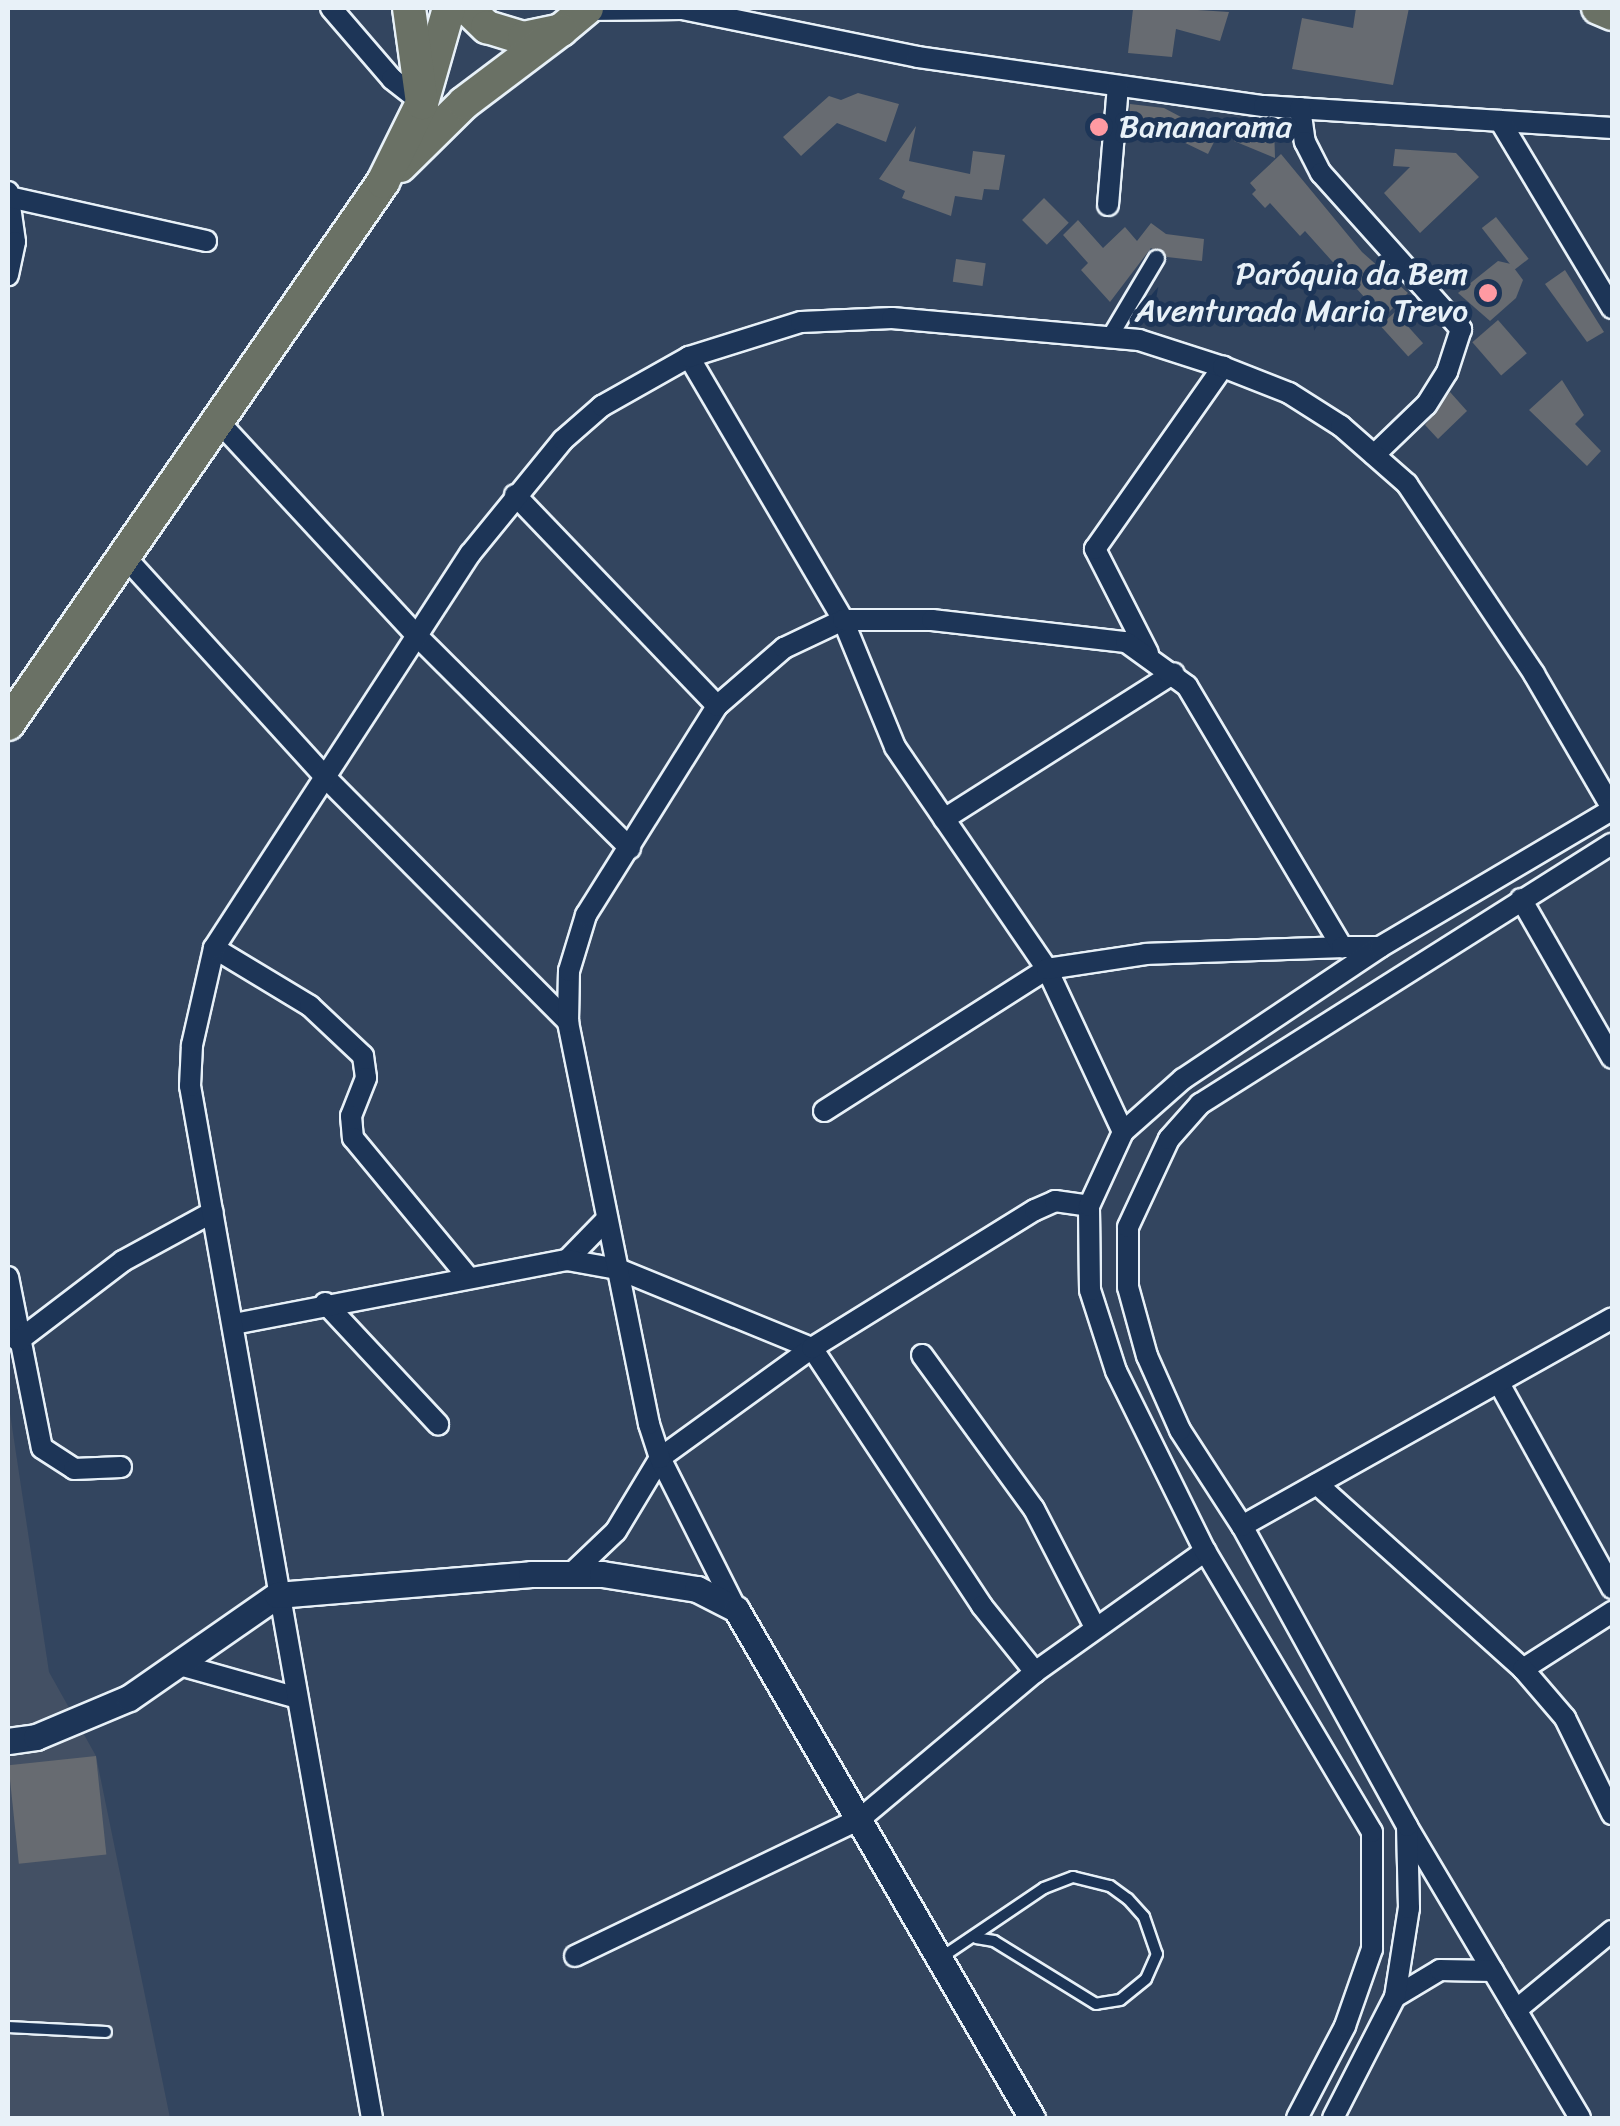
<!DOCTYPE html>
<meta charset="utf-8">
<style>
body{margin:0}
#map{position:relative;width:1620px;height:2126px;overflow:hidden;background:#33455f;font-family:Sriracha,sans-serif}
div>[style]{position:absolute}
.built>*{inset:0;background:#435064}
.building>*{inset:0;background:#676b71;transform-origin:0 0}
.roads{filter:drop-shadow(2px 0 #e8f1f8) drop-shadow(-2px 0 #e8f1f8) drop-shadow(0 2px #e8f1f8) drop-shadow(0 -2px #e8f1f8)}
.service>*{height:10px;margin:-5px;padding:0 5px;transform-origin:5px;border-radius:5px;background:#1d3557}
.pedestrian>*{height:15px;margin:-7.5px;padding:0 7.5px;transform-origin:7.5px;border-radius:7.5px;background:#1d3557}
.minor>*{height:20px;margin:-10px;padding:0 10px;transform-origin:10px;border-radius:10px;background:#1d3557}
.tertiary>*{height:25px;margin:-12.5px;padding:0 12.5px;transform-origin:12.5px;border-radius:12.5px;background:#1d3557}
.primary>*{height:32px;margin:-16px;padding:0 16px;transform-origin:16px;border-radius:16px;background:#6a7165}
.trunk>*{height:32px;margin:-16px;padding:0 16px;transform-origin:16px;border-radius:16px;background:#6a7165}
.dots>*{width:28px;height:28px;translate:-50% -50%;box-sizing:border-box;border:5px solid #1d3557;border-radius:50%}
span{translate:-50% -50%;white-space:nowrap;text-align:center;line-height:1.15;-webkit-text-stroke:10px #1d3557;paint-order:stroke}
.poi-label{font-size:32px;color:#e8f1f8}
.left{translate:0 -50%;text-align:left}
.right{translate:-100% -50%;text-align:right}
.frame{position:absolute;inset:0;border:10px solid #e8f1f8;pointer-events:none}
</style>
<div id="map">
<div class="built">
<i style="clip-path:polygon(8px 1400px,49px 1672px,96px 1756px,170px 2118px,8px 2118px)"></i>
</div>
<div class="building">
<i style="clip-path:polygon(1167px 8px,1229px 12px,1220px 41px,1176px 29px,1172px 57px,1128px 53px,1133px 9px)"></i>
<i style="clip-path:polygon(1356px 8px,1409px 8px,1393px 85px,1292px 69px,1302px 18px,1353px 28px)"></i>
<i style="clip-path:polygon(858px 93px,899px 104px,886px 142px,837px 123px,801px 156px,783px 137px,829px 96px,841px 100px)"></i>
<i style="clip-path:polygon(1130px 104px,1164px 108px,1217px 136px,1208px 154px,1177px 139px,1180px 132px,1128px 126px)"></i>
<i style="clip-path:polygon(1239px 124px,1274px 125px,1275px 158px,1234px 141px)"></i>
<i style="clip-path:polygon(916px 126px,909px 161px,970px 174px,973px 151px,1005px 155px,999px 190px,984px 189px,982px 200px,955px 196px,951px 216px,902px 198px,905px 191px,879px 179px)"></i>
<i style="clip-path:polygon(1395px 149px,1456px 153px,1479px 177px,1420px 233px,1384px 193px,1410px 167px,1393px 166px)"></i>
<i style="clip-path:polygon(1281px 154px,1362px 252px,1408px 293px,1383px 318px,1305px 231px,1300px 236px,1270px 203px,1265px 208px,1252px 194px,1256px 190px,1250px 183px)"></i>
<i style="left:1044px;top:198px;width:35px;height:31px;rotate:45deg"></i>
<i style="left:1496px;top:217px;width:53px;height:18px;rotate:52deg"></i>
<i style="clip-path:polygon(1078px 220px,1103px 248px,1125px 227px,1137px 241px,1151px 223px,1166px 234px,1204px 239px,1202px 261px,1167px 257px,1151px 248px,1110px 302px,1081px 270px,1088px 263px,1063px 235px)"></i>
<i style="left:956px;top:259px;width:30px;height:23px;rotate:8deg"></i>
<i style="clip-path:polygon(1498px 261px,1511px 264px,1523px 280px,1516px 298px,1490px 321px,1458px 293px)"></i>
<i style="clip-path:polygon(1565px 270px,1604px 332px,1587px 342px,1545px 284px)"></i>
<i style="left:1395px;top:312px;width:42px;height:20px;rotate:48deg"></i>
<i style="left:1498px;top:320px;width:44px;height:34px;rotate:49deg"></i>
<i style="clip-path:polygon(1562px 380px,1584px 415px,1575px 424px,1601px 451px,1587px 466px,1529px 410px)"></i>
<i style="clip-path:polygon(1450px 392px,1467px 411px,1438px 439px,1425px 425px)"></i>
<i style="left:96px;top:1756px;width:99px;height:88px;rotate:84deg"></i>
</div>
<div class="roads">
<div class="service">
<i style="left:942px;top:1957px;width:123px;rotate:-34.1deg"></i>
<i style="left:1044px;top:1888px;width:31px;rotate:-21deg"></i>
<i style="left:1073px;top:1877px;width:38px;rotate:14deg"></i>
<i style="left:1110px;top:1886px;width:22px;rotate:36deg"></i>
<i style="left:1128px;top:1899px;width:24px;rotate:48deg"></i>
<i style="left:1144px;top:1917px;width:39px;rotate:71deg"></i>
<i style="left:1157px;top:1954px;width:27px;rotate:114deg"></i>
<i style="left:1146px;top:1979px;width:33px;rotate:141deg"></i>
<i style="left:1120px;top:2000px;width:24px;rotate:171deg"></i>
<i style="left:1096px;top:2004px;width:120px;rotate:-148.3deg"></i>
<i style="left:994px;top:1941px;width:18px;rotate:-171deg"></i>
<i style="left:8px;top:2027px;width:98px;rotate:2.9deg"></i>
</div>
<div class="pedestrian">
<i style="left:1109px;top:337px;width:92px;rotate:-59.3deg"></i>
</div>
<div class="minor">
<i style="left:331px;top:8px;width:94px;rotate:49.3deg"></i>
<i style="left:392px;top:79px;width:39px;rotate:38deg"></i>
<i style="left:586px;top:10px;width:96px;rotate:-0.6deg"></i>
<i style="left:682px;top:9px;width:241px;rotate:11.5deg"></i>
<i style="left:918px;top:57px;width:349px;rotate:8.1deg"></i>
<i style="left:1264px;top:106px;width:349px;rotate:3.6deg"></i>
<i style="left:1300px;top:108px;width:34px;rotate:82deg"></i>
<i style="left:1305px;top:142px;width:35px;rotate:63deg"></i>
<i style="left:1321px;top:173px;width:210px;rotate:48.1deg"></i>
<i style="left:1461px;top:329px;width:45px;rotate:108deg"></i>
<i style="left:1447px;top:372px;width:39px;rotate:122deg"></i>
<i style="left:1426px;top:405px;width:72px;rotate:136.1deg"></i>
<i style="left:1500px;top:121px;width:218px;rotate:59.1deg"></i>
<i style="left:8px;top:192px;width:50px;rotate:82deg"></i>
<i style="left:15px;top:242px;width:34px;rotate:102deg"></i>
<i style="left:9px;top:197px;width:202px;rotate:12.6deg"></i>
<i style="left:1108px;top:205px;width:118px;rotate:-85.2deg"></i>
<i style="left:689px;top:357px;width:305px;rotate:59.6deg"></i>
<i style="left:843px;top:620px;width:137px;rotate:67.7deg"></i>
<i style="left:895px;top:747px;width:269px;rotate:55.6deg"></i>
<i style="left:1047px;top:969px;width:180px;rotate:65deg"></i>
<i style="left:218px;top:421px;width:296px;rotate:47.2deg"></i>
<i style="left:419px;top:638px;width:298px;rotate:44.9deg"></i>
<i style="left:515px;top:495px;width:292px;rotate:46.2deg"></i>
<i style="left:125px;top:557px;width:299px;rotate:47.7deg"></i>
<i style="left:326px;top:778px;width:344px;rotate:45.2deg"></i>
<i style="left:1148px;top:653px;width:117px;rotate:-117deg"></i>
<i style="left:1095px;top:549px;width:223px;rotate:-54.9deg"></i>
<i style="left:944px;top:819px;width:272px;rotate:-32.4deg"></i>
<i style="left:1521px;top:899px;width:183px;rotate:60.2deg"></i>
<i style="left:214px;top:948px;width:112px;rotate:31.1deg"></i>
<i style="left:310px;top:1006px;width:73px;rotate:43.3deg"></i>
<i style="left:363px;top:1056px;width:22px;rotate:82deg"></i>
<i style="left:366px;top:1078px;width:41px;rotate:111.5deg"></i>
<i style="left:351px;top:1116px;width:22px;rotate:85deg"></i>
<i style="left:353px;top:1138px;width:179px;rotate:50.4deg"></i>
<i style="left:824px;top:1111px;width:264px;rotate:-32.5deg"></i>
<i style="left:1047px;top:969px;width:100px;rotate:-8.6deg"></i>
<i style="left:1146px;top:954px;width:196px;rotate:-2deg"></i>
<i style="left:567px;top:1260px;width:57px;rotate:-45.7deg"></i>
<i style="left:8px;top:1277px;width:174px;rotate:78.8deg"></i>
<i style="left:42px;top:1448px;width:38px;rotate:33deg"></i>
<i style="left:74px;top:1469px;width:47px;rotate:-2.4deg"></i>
<i style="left:325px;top:1303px;width:166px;rotate:47deg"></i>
<i style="left:234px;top:1324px;width:339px;rotate:-10.9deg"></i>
<i style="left:567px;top:1260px;width:52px;rotate:10deg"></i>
<i style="left:618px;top:1269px;width:209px;rotate:22.2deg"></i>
<i style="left:812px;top:1348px;width:309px;rotate:56.6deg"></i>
<i style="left:982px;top:1606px;width:85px;rotate:51.2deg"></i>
<i style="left:18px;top:1341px;width:132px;rotate:-37.3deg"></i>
<i style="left:123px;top:1261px;width:102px;rotate:-28.6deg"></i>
<i style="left:922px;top:1355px;width:190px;rotate:54deg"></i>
<i style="left:1034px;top:1509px;width:133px;rotate:62.7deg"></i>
<i style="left:1500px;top:1385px;width:232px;rotate:61.1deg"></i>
<i style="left:1317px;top:1484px;width:277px;rotate:41.9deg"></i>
<i style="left:1523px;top:1669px;width:106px;rotate:-32.6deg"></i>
<i style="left:1242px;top:1526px;width:424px;rotate:-29.3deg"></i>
<i style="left:571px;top:1574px;width:62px;rotate:-43.7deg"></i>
<i style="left:616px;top:1531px;width:85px;rotate:-58.9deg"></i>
<i style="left:660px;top:1458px;width:188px;rotate:-35.9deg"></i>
<i style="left:812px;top:1348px;width:262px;rotate:-31.8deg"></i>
<i style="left:1035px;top:1210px;width:22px;rotate:-24deg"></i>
<i style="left:1055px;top:1201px;width:34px;rotate:8deg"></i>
<i style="left:736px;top:1609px;width:169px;rotate:-116.7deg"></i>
<i style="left:660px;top:1458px;width:36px;rotate:-108deg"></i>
<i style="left:649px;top:1424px;width:410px;rotate:-101.4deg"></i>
<i style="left:568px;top:1022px;width:51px;rotate:-88.9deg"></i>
<i style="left:569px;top:971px;width:59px;rotate:-73.1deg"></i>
<i style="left:586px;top:915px;width:247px;rotate:-57.9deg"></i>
<i style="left:717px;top:706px;width:89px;rotate:-40.9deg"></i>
<i style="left:784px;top:648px;width:65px;rotate:-25.4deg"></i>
<i style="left:843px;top:620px;width:89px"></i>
<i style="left:932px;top:620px;width:195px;rotate:6.5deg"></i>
<i style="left:1126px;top:642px;width:75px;rotate:35.8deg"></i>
<i style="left:1187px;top:686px;width:304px;rotate:59.3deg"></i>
<i style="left:1342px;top:947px;width:38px"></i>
<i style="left:180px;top:1665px;width:118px;rotate:15.7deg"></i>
<i style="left:1523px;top:1669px;width:65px;rotate:49.4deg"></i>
<i style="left:1565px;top:1718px;width:107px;rotate:63.9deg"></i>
<i style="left:1408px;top:1828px;width:337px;rotate:59.3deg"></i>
<i style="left:575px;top:1956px;width:316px;rotate:-25.7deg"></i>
<i style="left:860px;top:1819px;width:229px;rotate:-40deg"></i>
<i style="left:1035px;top:1672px;width:209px;rotate:-35.4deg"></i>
<i style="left:1395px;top:1997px;width:52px;rotate:-31deg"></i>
<i style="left:1440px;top:1970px;width:53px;rotate:1.1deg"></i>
<i style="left:1516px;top:2010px;width:124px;rotate:-39.5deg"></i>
<i style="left:372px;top:2118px;width:1048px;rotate:-100deg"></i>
<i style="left:190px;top:1086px;width:41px;rotate:-87.2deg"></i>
<i style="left:192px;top:1045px;width:99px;rotate:-77.2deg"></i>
<i style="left:214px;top:948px;width:470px;rotate:-57deg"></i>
<i style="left:470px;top:554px;width:147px;rotate:-50.8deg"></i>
<i style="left:563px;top:440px;width:52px;rotate:-41.1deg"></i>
<i style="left:602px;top:406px;width:100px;rotate:-29.4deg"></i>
<i style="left:689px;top:357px;width:117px;rotate:-17.4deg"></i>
<i style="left:801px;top:322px;width:91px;rotate:-2.5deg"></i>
<i style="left:892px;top:318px;width:248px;rotate:5.1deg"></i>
<i style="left:1139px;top:340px;width:88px;rotate:17.8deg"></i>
<i style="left:1223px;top:367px;width:71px;rotate:21.5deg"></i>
<i style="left:1289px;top:393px;width:62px;rotate:32.4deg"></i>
<i style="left:1341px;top:426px;width:88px;rotate:41.3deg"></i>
<i style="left:1407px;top:484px;width:229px;rotate:56.2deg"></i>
<i style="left:1534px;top:674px;width:155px;rotate:59.8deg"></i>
<i style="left:1297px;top:2118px;width:104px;rotate:-62.4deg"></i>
<i style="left:1345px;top:2026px;width:82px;rotate:-70.7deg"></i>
<i style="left:1372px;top:1949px;width:117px;rotate:-90deg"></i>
<i style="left:1372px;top:1832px;width:327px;rotate:-120.7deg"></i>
<i style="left:1205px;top:1551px;width:201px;rotate:-116.3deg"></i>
<i style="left:1116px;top:1371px;width:85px;rotate:-107.8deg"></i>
<i style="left:1090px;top:1290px;width:84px;rotate:-90.7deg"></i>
<i style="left:1089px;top:1206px;width:81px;rotate:-65.3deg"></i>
<i style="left:1123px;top:1132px;width:80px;rotate:-41.5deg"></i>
<i style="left:1183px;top:1079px;width:237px;rotate:-33.8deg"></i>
<i style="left:1380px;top:947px;width:269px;rotate:-30.6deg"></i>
<i style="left:1333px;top:2118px;width:136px;rotate:-62.9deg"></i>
<i style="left:1395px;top:1997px;width:90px;rotate:-81.1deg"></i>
<i style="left:1409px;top:1908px;width:82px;rotate:-91.4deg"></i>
<i style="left:1407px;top:1826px;width:342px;rotate:-118.8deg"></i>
<i style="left:1242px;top:1526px;width:114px;rotate:-122.9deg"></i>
<i style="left:1180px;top:1430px;width:81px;rotate:-114deg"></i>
<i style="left:1147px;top:1356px;width:72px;rotate:-105.4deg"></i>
<i style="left:1128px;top:1287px;width:60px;rotate:-90deg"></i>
<i style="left:1128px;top:1227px;width:97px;rotate:-65deg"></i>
<i style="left:1169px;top:1139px;width:47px;rotate:-48.5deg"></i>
<i style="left:1200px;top:1104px;width:487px;rotate:-32.3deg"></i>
</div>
<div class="tertiary">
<i style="left:8px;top:1741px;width:28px;rotate:-8deg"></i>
<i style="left:36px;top:1737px;width:101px;rotate:-22.8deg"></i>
<i style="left:129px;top:1698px;width:180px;rotate:-34.8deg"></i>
<i style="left:277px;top:1595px;width:255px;rotate:-4.7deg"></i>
<i style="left:531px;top:1574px;width:71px"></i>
<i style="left:602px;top:1574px;width:96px;rotate:9deg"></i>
<i style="left:697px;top:1589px;width:44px;rotate:27.1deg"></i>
<i style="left:736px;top:1609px;width:589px;rotate:59.82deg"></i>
</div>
<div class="primary">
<i style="left:467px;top:8px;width:28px;rotate:44deg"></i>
<i style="left:487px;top:27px;width:39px;rotate:17deg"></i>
<i style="left:524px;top:38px;width:38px;rotate:-12deg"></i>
<i style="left:561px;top:30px;width:34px;rotate:-40deg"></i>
<i style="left:400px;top:166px;width:90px;rotate:-44.5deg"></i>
<i style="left:464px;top:103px;width:121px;rotate:-37deg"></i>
<i style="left:8px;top:724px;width:659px;rotate:-55.32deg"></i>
<i style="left:383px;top:182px;width:88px;rotate:-63.7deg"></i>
<i style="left:422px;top:103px;width:99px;rotate:-74.1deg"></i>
</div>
<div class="trunk">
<i style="left:409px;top:8px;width:96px;rotate:82.2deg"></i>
<i style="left:1598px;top:8px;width:15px;rotate:23deg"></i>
</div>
</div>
<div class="dots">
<i style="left:1099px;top:127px;background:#ff9aa2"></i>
<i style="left:1488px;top:293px;background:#ff9aa2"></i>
</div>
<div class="poi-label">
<span class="left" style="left:1119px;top:127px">Bananarama</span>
<span class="right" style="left:1468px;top:293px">Paróquia da Bem<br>Aventurada Maria Trevo</span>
</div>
<div class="frame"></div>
</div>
